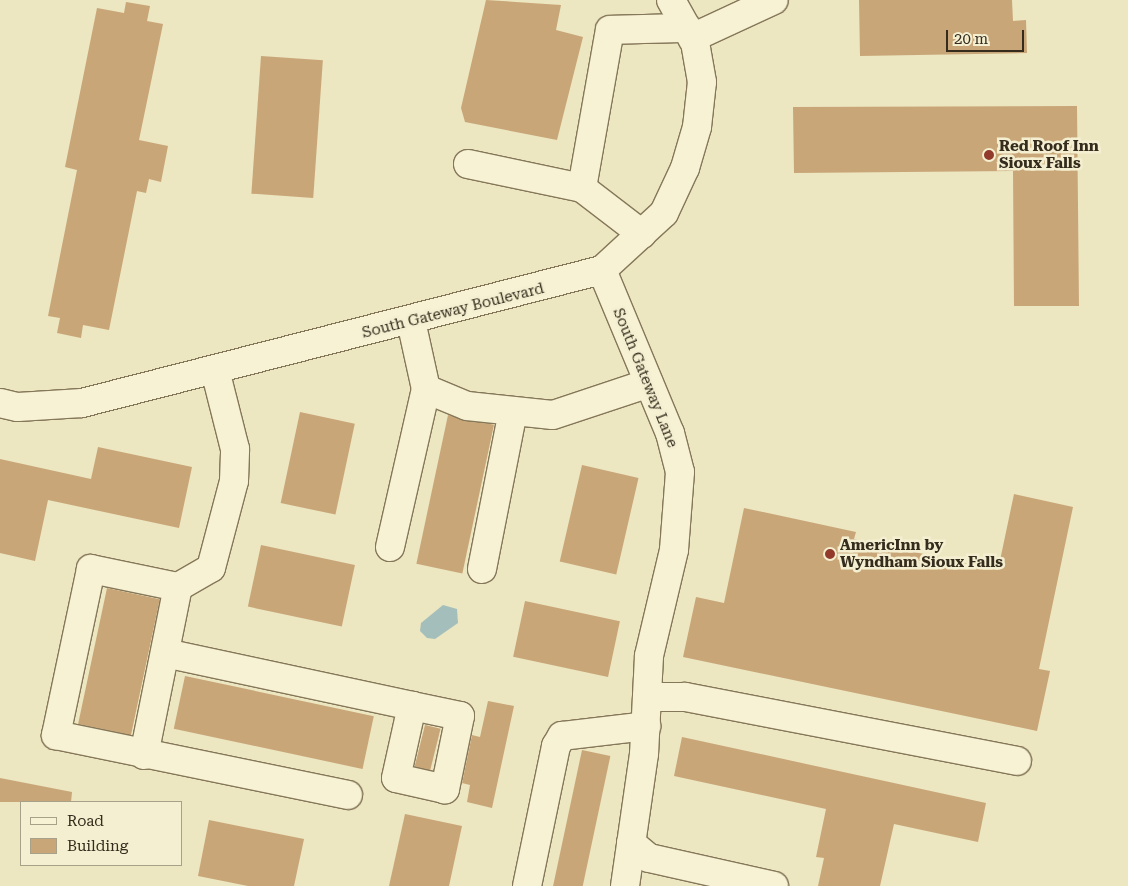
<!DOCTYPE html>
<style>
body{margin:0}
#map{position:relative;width:1128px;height:886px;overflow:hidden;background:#ece6c1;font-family:"Roboto Serif",serif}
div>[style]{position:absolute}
.water>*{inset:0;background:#a4bfbb}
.building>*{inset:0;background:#c9a678;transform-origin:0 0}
.roads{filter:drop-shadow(1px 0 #857759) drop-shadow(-1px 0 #857759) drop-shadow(0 1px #857759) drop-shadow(0 -1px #857759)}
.minor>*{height:28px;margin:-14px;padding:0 14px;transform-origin:14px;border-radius:14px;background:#f7f2d4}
.dots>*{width:14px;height:14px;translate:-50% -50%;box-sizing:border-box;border:2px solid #f4efd1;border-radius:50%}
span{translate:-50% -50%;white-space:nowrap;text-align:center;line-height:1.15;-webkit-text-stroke:5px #f4efd1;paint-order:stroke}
.poi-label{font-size:15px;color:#352c1d;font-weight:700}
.left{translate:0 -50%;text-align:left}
.street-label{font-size:15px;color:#352c1d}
.legend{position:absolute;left:20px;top:801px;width:162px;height:65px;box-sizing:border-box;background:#f4efd1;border:1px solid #a8a189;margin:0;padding:6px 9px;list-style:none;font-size:15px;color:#352c1d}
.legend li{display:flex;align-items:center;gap:10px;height:25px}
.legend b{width:25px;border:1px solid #a8a189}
.scale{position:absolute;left:946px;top:30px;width:78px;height:22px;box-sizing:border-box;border:2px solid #352c1d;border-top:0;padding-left:6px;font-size:15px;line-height:18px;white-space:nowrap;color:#352c1d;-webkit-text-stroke:4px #f4efd1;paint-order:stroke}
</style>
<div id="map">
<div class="water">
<i style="clip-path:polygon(443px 605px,457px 609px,458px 623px,435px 639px,427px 638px,420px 631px,421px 623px)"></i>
</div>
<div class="building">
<i style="clip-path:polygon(486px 0,561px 5px,556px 30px,583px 37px,557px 140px,465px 122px,461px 108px)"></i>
<i style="clip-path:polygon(859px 0,1012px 0,1013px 21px,1026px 20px,1027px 53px,860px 56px)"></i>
<i style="clip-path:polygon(126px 2px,150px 6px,147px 21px,163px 24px,139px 140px,168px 146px,161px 182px,149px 179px,146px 193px,137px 191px,109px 330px,83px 325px,81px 338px,57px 333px,60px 318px,48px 316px,77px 170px,65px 167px,97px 8px,124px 13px)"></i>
<i style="left:261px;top:56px;width:62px;height:138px;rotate:4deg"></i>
<i style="clip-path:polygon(1077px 106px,1079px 306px,1014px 306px,1013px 171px,794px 173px,793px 107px)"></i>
<i style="left:300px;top:412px;width:56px;height:93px;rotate:12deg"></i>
<i style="left:448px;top:415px;width:47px;height:152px;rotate:12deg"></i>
<i style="clip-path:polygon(98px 447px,192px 467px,179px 528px,48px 500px,35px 561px,0 553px,0 459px,91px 479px)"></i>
<i style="left:582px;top:465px;width:58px;height:99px;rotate:13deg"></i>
<i style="clip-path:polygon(1014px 494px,1073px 507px,1039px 669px,1050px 671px,1037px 731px,683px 657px,696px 597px,724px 603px,744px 508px,856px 532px,854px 539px,998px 570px)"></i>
<i style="left:261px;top:545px;width:96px;height:63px;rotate:12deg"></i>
<i style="left:107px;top:588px;width:54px;height:139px;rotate:12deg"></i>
<i style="left:525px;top:601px;width:97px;height:57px;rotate:12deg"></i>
<i style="left:185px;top:676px;width:193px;height:54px;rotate:12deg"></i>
<i style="clip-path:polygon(488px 701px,514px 706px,492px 808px,467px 802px,470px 785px,462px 783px,472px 735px,480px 737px)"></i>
<i style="left:425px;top:725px;width:16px;height:43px;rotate:14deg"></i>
<i style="clip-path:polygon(682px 737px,986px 803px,978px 842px,894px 824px,880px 886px,818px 886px,824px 858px,816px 857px,826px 809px,674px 776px)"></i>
<i style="left:582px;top:750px;width:29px;height:139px;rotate:12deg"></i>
<i style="clip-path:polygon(0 778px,72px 792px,71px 802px,0 802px)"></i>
<i style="clip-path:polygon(405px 814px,462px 826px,449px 886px,389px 886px)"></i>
<i style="clip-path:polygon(209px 820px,304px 839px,294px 886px,248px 886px,198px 876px)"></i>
</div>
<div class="roads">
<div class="minor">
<i style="left:692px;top:38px;width:90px;rotate:-24.9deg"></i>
<i style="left:468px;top:164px;width:116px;rotate:11.9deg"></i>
<i style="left:642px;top:234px;width:76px;rotate:-142.5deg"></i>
<i style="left:582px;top:188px;width:160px;rotate:-80deg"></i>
<i style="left:610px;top:30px;width:77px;rotate:-1.5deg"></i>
<i style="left:602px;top:270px;width:177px;rotate:67.4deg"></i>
<i style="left:670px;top:433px;width:40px;rotate:75.6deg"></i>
<i style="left:680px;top:472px;width:78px;rotate:94.4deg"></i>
<i style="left:674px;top:550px;width:109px;rotate:103.3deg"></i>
<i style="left:649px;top:656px;width:98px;rotate:92.9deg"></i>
<i style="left:644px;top:754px;width:133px;rotate:98.2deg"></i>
<i style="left:411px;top:321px;width:70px;rotate:77.6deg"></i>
<i style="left:426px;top:389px;width:44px;rotate:22.5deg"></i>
<i style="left:467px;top:406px;width:86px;rotate:6deg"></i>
<i style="left:553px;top:415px;width:101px;rotate:-18.4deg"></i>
<i style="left:0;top:403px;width:18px;rotate:13deg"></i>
<i style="left:18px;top:407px;width:64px;rotate:-3.6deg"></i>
<i style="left:82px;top:403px;width:537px;rotate:-14.35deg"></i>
<i style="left:602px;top:270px;width:84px;rotate:-42.6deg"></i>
<i style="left:664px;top:213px;width:50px;rotate:-65deg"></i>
<i style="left:685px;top:168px;width:43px;rotate:-73.7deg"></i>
<i style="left:697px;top:127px;width:45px;rotate:-83.7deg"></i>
<i style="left:702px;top:82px;width:40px;rotate:-100deg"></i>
<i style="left:695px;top:43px;width:49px;rotate:-119.2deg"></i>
<i style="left:390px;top:547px;width:162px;rotate:-77.2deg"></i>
<i style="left:482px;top:569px;width:161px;rotate:-78.9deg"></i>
<i style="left:178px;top:587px;width:89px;rotate:-168.3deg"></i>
<i style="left:91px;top:569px;width:170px;rotate:101.9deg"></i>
<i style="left:56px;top:735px;width:298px;rotate:11.6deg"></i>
<i style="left:165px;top:653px;width:253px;rotate:12.1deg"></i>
<i style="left:412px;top:706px;width:49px;rotate:11.8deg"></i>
<i style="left:460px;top:716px;width:75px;rotate:101.6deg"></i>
<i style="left:445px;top:789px;width:50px;rotate:-167.3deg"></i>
<i style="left:396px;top:778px;width:74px;rotate:-77.5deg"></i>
<i style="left:647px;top:697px;width:38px"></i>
<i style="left:685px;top:697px;width:338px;rotate:10.9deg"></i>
<i style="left:144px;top:755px;width:171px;rotate:-78.6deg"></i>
<i style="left:178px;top:587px;width:38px;rotate:-30deg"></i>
<i style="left:211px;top:568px;width:90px;rotate:-75.2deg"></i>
<i style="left:234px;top:481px;width:32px;rotate:-88deg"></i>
<i style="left:235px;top:449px;width:81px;rotate:-104.2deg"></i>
<i style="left:631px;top:843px;width:23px;rotate:40deg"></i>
<i style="left:649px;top:858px;width:128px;rotate:12.6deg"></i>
<i style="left:527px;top:886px;width:143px;rotate:-78.3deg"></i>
<i style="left:556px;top:746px;width:12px;rotate:-59deg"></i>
<i style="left:562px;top:736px;width:85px;rotate:-6.8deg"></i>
</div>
</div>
<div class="dots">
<i style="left:989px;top:155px;background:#923a2b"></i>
<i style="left:830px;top:554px;background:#923a2b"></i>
</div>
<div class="poi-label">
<span class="left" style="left:999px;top:155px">Red Roof Inn<br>Sioux Falls</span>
<span class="left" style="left:840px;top:554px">AmericInn by<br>Wyndham Sioux Falls</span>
</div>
<div class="street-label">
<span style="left:453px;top:311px;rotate:-14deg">South Gateway Boulevard</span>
<span style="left:645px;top:378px;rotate:68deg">South Gateway Lane</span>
</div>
<ul class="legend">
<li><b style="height:6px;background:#f7f2d4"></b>Road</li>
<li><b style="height:14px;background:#c9a678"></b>Building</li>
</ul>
<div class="scale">20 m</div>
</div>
